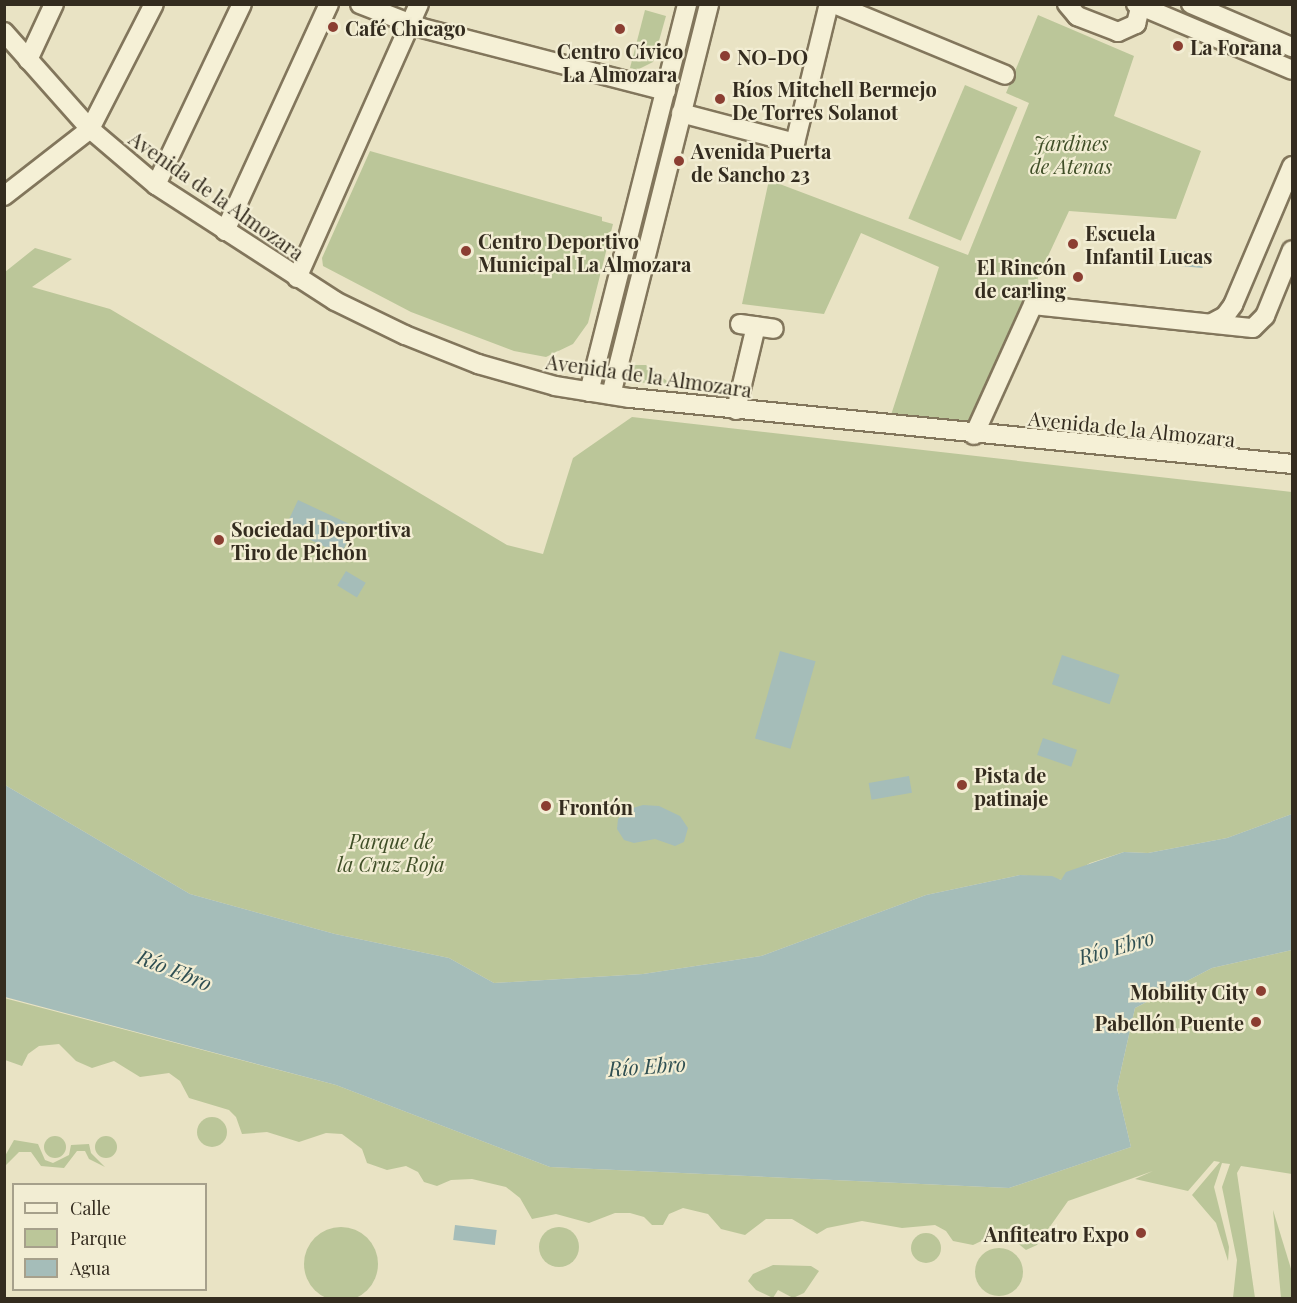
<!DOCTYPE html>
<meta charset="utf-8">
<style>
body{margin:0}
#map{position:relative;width:1297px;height:1303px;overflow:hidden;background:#e9e3c4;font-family:"Playfair Display",serif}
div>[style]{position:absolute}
.green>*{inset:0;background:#bbc699;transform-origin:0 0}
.round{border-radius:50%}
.water>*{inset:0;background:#a5bdb9;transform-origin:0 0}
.roads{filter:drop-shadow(2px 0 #82765c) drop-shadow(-2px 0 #82765c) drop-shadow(0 2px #82765c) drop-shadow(0 -2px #82765c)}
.minor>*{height:18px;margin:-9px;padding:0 9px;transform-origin:9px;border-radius:9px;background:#f5f0d6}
.dots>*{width:16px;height:16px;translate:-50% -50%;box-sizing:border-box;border:3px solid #f2edd3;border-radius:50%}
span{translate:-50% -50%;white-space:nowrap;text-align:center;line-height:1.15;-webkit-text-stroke:4.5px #f2edd3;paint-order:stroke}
.poi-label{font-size:20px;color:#342c1f;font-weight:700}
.left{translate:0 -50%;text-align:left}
.right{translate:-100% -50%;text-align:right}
.park-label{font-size:20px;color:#3f4e27;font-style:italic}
.street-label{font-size:20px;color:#342c1f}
.water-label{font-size:21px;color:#2f4f52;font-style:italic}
.frame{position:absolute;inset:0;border:6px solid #342c1f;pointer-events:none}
.legend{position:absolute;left:12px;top:1183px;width:195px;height:108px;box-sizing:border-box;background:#f2edd3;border:2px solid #a6a08b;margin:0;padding:8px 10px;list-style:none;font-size:18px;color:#342c1f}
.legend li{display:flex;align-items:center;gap:12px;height:30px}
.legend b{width:30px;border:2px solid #a6a08b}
</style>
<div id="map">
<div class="green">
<i style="clip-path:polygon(645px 10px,666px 16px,653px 62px,637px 70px,630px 68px)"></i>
<i style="clip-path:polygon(1038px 15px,1134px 56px,1114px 116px,1201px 151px,1176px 219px,1069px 211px,969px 426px,891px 415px,939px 267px,861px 233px,824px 314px,742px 304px,769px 180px,968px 255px,1029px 103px,1006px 93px)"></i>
<i style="left:965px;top:85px;width:57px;height:145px;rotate:23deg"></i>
<i style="clip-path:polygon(370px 151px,602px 217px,602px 221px,613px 224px,588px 323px,573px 344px,546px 357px,514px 351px,411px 312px,323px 266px,322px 258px)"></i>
<i style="clip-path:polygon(35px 248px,72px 259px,32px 287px,110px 309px,507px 545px,543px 554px,573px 458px,632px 417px,1292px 492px,1292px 814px,1227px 838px,1148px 853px,1124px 852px,1090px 863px,1062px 880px,1020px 875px,926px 895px,761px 956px,643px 974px,494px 983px,449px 958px,335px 934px,190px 894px,5px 785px,5px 272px)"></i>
<i style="clip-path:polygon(632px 365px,646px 365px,675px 387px,632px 381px)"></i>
<i style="clip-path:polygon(1292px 950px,1292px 1174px,1241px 1166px,1237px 1173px,1255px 1298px,1233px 1298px,1237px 1260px,1222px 1187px,1230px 1164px,1222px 1163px,1214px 1187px,1229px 1247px,1228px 1261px,1216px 1223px,1192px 1195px,1220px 1162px,1214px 1161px,1188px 1191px,1135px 1179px,1153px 1171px,1068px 1201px,1037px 1245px,1026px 1250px,1008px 1235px,996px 1234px,973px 1245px,953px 1241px,946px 1231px,935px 1225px,902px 1228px,862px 1221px,827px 1228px,817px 1234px,792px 1219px,766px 1219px,745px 1235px,721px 1229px,708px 1214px,683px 1208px,669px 1214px,663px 1225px,652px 1225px,644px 1217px,630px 1213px,615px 1213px,589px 1223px,556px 1214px,532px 1219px,520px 1198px,506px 1187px,472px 1179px,451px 1180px,437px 1186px,424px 1182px,418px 1172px,406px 1166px,387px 1170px,367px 1163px,362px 1149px,342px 1134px,326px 1133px,299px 1142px,267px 1132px,242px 1134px,236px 1117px,229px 1110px,189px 1098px,180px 1081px,169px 1073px,140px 1077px,114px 1061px,92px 1068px,76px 1061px,59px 1044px,39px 1046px,28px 1054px,22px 1066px,5px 1060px,4px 998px,336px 1085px,550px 1167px,1009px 1188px,1131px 1147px,1117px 1088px,1135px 1008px,1212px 968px)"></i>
<i class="round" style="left:197px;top:1117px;width:30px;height:30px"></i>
<i class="round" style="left:44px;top:1136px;width:22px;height:22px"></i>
<i class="round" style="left:95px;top:1136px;width:22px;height:22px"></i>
<i style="clip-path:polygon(14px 1140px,38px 1144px,45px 1160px,53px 1163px,69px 1155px,71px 1145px,89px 1144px,91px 1153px,105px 1167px,89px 1159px,85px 1151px,77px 1151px,64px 1168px,41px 1166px,31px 1152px,19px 1152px,5px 1166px,5px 1156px)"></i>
<i style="clip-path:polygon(1273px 1210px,1292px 1272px,1292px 1298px,1281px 1298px)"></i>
<i class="round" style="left:539px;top:1227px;width:40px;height:40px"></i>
<i class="round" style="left:304px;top:1227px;width:74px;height:74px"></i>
<i class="round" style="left:911px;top:1233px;width:30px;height:30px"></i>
<i class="round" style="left:975px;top:1248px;width:48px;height:48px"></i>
<i style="clip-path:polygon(773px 1265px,811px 1266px,819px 1271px,804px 1293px,793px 1298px,778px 1290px,773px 1298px,756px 1290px,748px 1281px,753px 1274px)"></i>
</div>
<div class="water">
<i style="left:1170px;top:250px;width:34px;height:15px;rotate:5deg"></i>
<i style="left:298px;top:500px;width:62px;height:31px;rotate:25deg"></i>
<i style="left:346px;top:571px;width:23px;height:17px;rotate:31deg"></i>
<i style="left:780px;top:651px;width:37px;height:91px;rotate:16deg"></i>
<i style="left:1062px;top:655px;width:61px;height:31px;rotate:19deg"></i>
<i style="left:1043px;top:738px;width:36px;height:18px;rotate:19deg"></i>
<i style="left:909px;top:776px;width:17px;height:41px;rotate:80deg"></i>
<i style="clip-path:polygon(5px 785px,190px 894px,335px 934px,449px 958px,494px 983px,643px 974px,761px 956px,926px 895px,1020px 875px,1052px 876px,1061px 880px,1066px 872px,1124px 852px,1148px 853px,1227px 838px,1292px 814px,1292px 950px,1212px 968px,1135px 1008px,1117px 1088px,1131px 1147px,1009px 1188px,550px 1167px,336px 1085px,5px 997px)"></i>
<i style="clip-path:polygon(643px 805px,659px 806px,680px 816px,688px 828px,684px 842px,675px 846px,655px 839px,634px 843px,624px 840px,617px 829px,618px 819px,626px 810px)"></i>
<i style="left:455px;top:1225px;width:42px;height:15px;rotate:7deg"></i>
</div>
<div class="roads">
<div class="minor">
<i style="left:360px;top:4px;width:66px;rotate:21.2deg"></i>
<i style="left:422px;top:28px;width:252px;rotate:14.5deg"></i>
<i style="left:834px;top:4px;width:185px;rotate:22.5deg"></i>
<i style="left:1067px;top:4px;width:16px;rotate:50deg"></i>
<i style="left:1077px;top:16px;width:44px;rotate:21.3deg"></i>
<i style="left:1118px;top:32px;width:20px;rotate:-24deg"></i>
<i style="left:1136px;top:24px;width:21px;rotate:-76deg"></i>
<i style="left:1136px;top:4px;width:169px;rotate:22.9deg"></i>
<i style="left:1191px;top:4px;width:110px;rotate:23.1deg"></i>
<i style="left:4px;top:32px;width:130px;rotate:48.4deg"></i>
<i style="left:90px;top:129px;width:87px;rotate:40.3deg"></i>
<i style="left:156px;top:185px;width:213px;rotate:32.9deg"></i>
<i style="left:335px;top:301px;width:78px;rotate:25.9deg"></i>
<i style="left:405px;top:335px;width:79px;rotate:21.7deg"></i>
<i style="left:478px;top:364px;width:80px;rotate:15.9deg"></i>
<i style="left:555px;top:386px;width:76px;rotate:9.1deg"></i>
<i style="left:630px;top:398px;width:665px;rotate:5.69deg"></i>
<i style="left:28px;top:60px;width:62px;rotate:-65.1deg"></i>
<i style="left:681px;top:113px;width:118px;rotate:14.7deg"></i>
<i style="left:795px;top:143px;width:143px;rotate:-76.3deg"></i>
<i style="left:156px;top:185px;width:200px;rotate:-64.6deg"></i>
<i style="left:4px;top:196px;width:109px;rotate:-37.9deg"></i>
<i style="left:90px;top:129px;width:140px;rotate:-62.9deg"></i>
<i style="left:225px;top:231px;width:250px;rotate:-65.4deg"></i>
<i style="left:297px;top:278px;width:300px;rotate:-66deg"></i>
<i style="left:1212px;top:323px;width:15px;rotate:-28deg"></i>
<i style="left:1225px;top:316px;width:14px;rotate:-54deg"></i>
<i style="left:1233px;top:305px;width:151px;rotate:-67deg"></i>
<i style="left:740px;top:324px;width:34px;rotate:8deg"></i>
<i style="left:589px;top:392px;width:400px;rotate:-75.8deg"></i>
<i style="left:611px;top:395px;width:403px;rotate:-75.9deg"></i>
<i style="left:736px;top:410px;width:86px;rotate:-76.6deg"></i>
<i style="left:974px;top:435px;width:143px;rotate:-65.6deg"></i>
<i style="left:1033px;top:305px;width:221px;rotate:6deg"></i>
<i style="left:1253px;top:328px;width:17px;rotate:-45deg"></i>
<i style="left:1265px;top:316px;width:71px;rotate:-67.8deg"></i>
</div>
</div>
<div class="dots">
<i style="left:333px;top:27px;background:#8b3e32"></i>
<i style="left:620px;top:29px;background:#8b3e32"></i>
<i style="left:1178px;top:46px;background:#8b3e32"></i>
<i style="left:725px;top:56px;background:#8b3e32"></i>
<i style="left:720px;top:99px;background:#8b3e32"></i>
<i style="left:679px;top:161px;background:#8b3e32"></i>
<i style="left:1073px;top:244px;background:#8b3e32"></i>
<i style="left:466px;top:251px;background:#8b3e32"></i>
<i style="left:1078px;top:277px;background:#8b3e32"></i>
<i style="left:219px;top:540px;background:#8b3e32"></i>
<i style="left:962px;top:785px;background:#8b3e32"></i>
<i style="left:546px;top:806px;background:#8b3e32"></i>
<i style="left:1261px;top:991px;background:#8b3e32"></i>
<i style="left:1256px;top:1022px;background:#8b3e32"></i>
<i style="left:1141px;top:1233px;background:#8b3e32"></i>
</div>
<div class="poi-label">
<span class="left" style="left:345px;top:27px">Café Chicago</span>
<span class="left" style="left:1190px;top:46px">La Forana</span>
<span style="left:620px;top:62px">Centro Cívico<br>La Almozara</span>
<span class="left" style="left:737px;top:56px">NO-DO</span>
<span class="left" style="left:732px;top:100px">Ríos Mitchell Bermejo<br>De Torres Solanot</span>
<span class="left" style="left:691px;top:162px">Avenida Puerta<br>de Sancho 23</span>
<span class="left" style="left:1085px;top:244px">Escuela<br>Infantil Lucas</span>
<span class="left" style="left:478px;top:252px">Centro Deportivo<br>Municipal La Almozara</span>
<span class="right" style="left:1066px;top:278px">El Rincón<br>de carling</span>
<span class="left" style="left:231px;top:540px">Sociedad Deportiva<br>Tiro de Pichón</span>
<span class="left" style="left:974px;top:786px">Pista de<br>patinaje</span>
<span class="left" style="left:558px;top:806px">Frontón</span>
<span class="right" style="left:1249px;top:991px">Mobility City</span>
<span class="right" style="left:1244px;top:1022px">Pabellón Puente</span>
<span class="right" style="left:1129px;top:1233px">Anfiteatro Expo</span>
</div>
<div class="park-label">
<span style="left:1071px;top:154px">Jardines<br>de Atenas</span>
<span style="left:391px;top:852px">Parque de<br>la Cruz Roja</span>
</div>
<div class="street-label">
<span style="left:217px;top:195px;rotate:35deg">Avenida de la Almozara</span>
<span style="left:649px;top:375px;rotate:8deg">Avenida de la Almozara</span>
<span style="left:1132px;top:428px;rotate:6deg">Avenida de la Almozara</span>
</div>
<div class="water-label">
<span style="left:1116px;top:946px;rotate:-16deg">Río Ebro</span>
<span style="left:175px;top:969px;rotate:22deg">Río Ebro</span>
<span style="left:647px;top:1065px;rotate:-4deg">Río Ebro</span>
</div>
<div class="frame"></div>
<ul class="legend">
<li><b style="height:8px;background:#f5f0d6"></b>Calle</li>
<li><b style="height:16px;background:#bbc699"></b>Parque</li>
<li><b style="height:16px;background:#a5bdb9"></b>Agua</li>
</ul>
</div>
